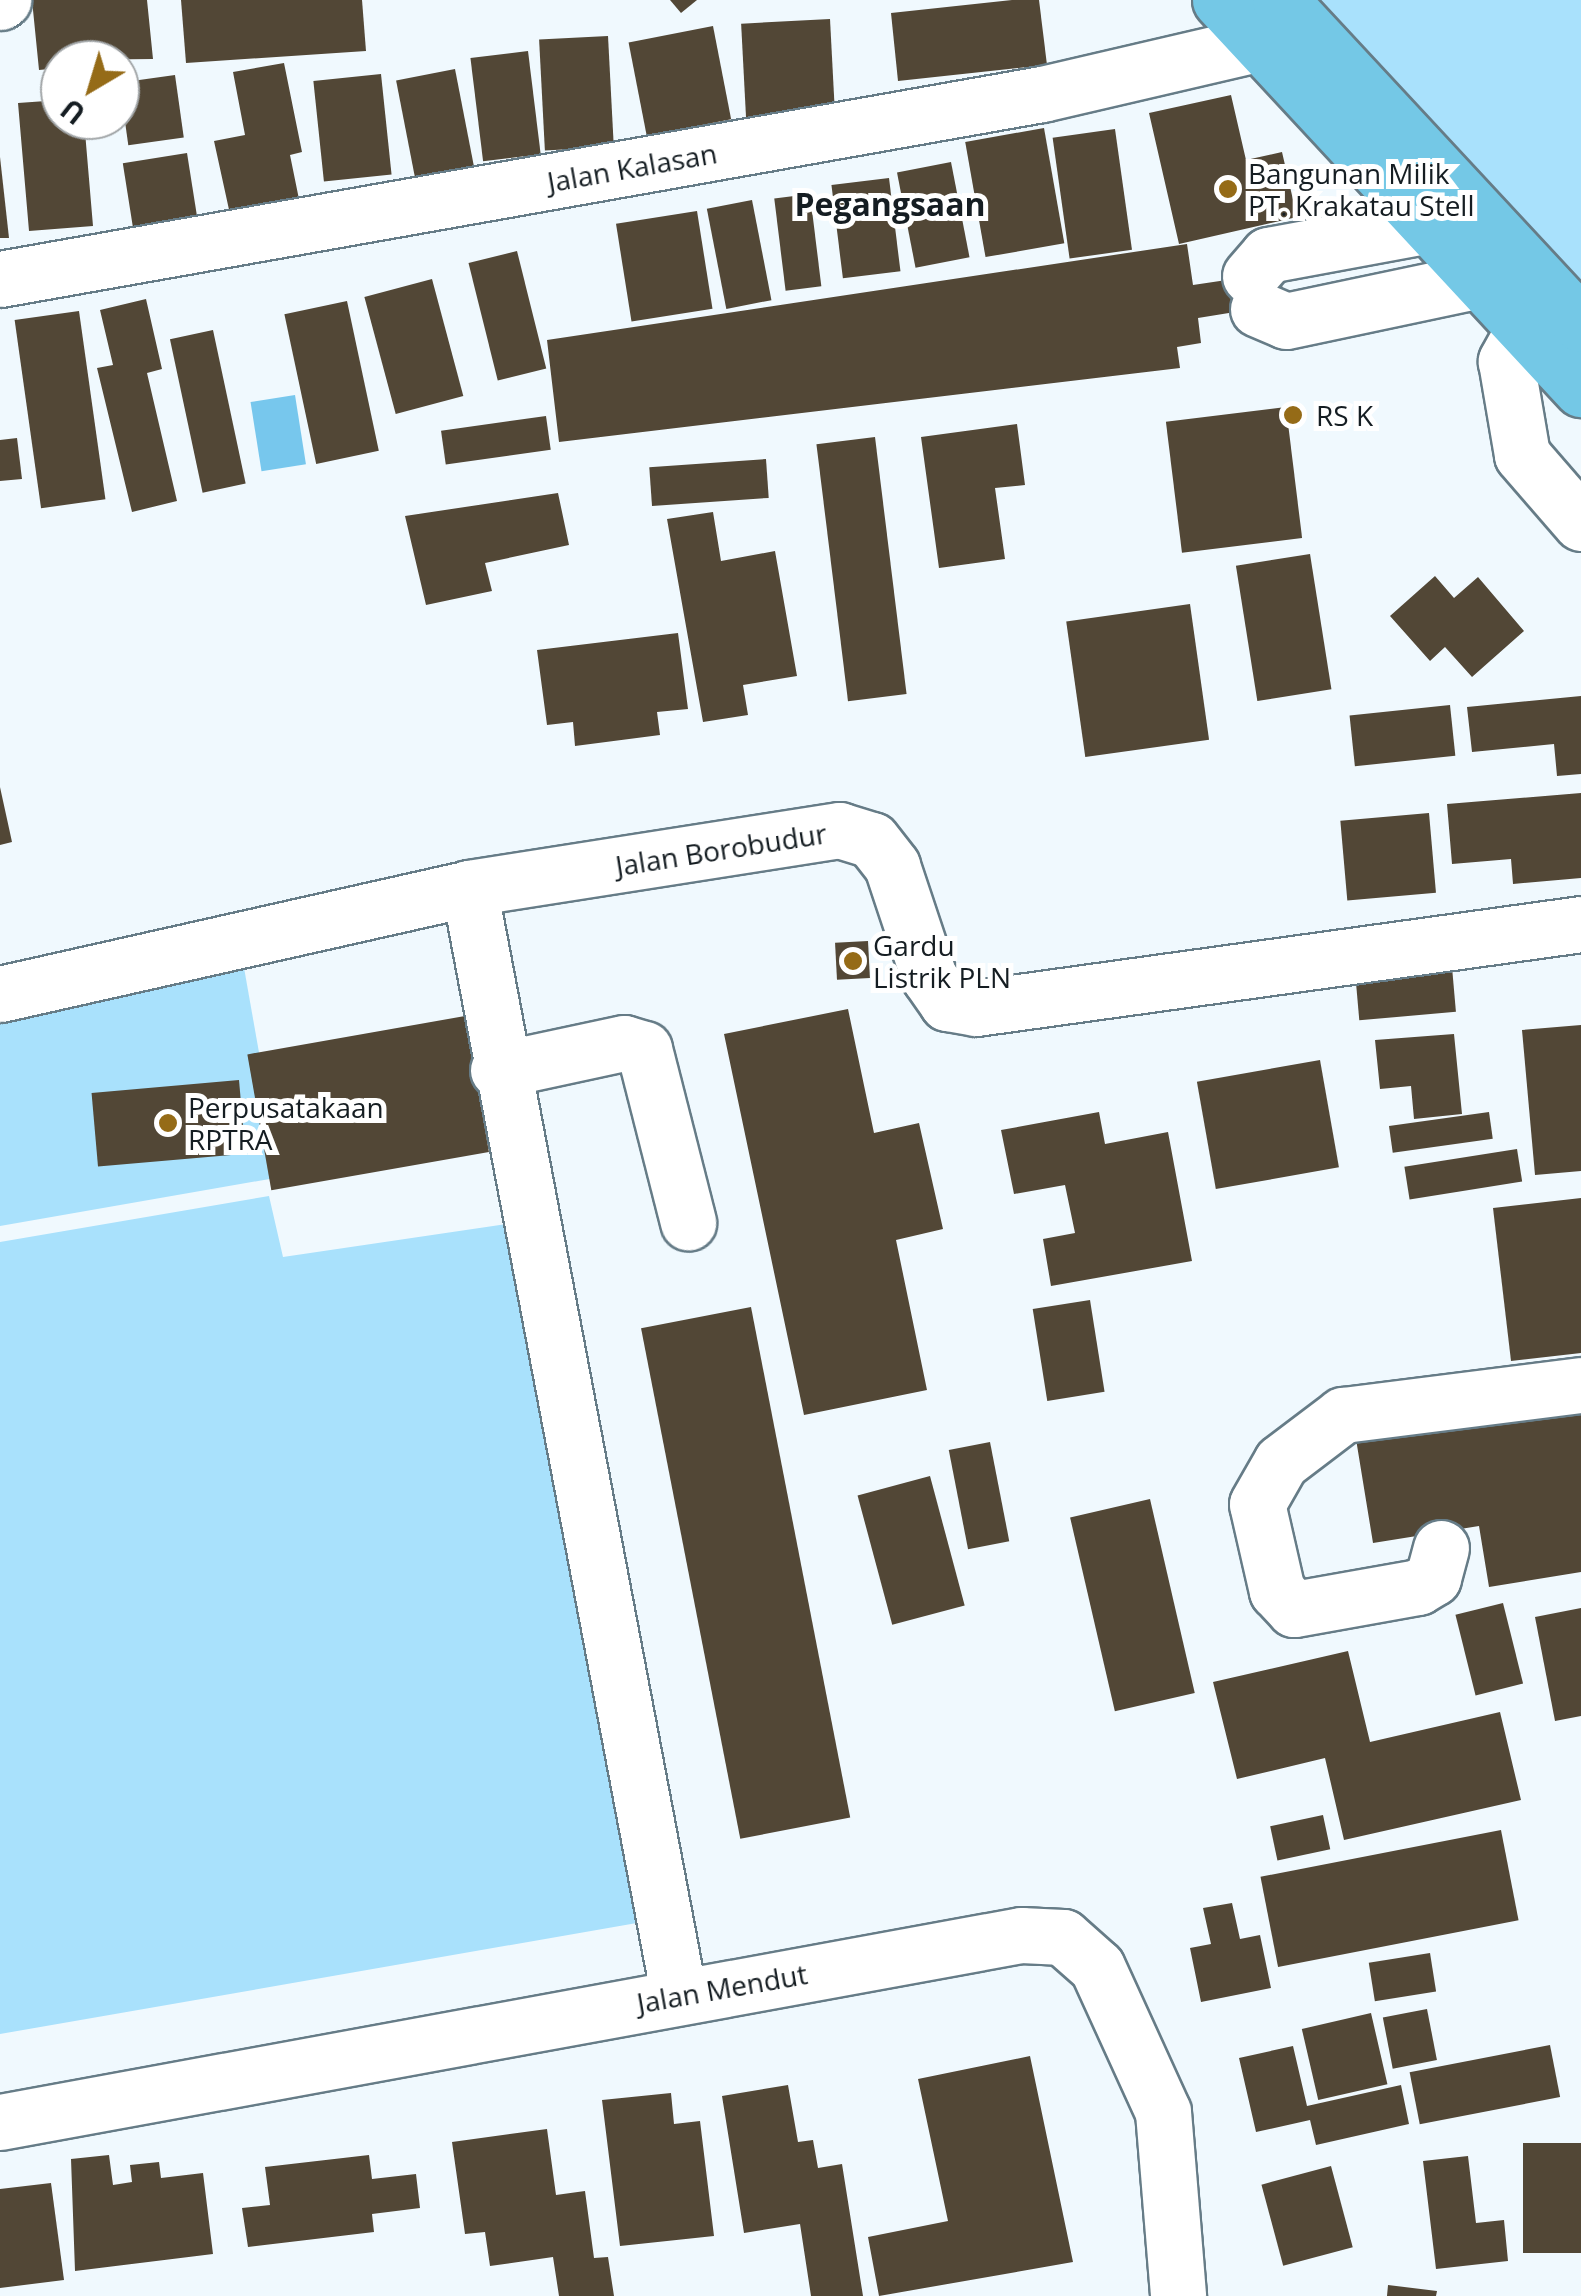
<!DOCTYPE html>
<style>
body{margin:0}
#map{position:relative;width:1581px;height:2296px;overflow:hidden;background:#f0f9fe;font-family:"Open Sans",sans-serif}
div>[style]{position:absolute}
.green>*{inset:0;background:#a9e1fc}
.water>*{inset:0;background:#77c7ed;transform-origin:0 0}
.building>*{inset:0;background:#524736;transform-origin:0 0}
.roads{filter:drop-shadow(2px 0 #667c87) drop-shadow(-2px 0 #667c87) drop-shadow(0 2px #667c87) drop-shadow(0 -2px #667c87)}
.minor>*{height:55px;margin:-27.5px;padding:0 27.5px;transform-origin:27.5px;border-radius:27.5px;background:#fff}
.major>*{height:55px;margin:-27.5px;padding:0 27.5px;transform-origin:27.5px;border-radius:27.5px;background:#74c8e6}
.dots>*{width:28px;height:28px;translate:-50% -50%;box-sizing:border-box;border:5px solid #fff;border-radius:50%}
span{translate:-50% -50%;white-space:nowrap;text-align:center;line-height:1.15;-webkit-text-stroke:10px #fff;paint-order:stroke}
.street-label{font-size:28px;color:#151d22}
.poi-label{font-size:28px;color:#151d22}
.left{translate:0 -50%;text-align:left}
.quarter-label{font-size:32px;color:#151d22;font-weight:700}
.north{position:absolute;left:40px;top:40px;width:100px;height:100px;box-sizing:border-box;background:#fff;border:2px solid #a1a5a7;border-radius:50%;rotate:218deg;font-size:28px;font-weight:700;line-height:40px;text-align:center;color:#151d22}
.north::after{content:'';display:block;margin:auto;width:35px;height:45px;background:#956b17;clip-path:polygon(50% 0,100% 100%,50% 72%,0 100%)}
</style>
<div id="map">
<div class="green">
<i style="clip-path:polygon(1317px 0,1581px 0,1581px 292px)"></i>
<i style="clip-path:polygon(243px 962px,281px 1177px,0 1226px,0 1016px)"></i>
<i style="clip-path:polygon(269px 1196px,283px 1257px,514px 1223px,654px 1920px,0 2034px,0 1242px)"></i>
</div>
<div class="water">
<i style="left:295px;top:395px;width:70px;height:45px;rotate:81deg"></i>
</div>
<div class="building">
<i style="clip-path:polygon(32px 0,147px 0,153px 59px,60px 60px,60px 68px,39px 70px)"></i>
<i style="clip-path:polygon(181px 0,362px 0,366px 51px,186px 63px)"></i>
<i style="clip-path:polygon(670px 0,697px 0,681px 13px)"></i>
<i style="clip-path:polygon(1012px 0,1039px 0,1047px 65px,898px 81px,891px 13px)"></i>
<i style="left:830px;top:19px;width:99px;height:89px;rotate:87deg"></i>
<i style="left:713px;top:26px;width:95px;height:86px;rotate:79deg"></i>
<i style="left:608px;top:36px;width:111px;height:69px;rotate:87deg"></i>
<i style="left:528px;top:51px;width:104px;height:58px;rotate:83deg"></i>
<i style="clip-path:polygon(284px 63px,302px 152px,290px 155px,302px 214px,233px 228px,214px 141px,245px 135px,233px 72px)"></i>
<i style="left:455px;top:69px;width:103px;height:60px;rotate:79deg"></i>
<i style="left:381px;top:74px;width:101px;height:68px;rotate:84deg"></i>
<i style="left:175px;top:75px;width:63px;height:56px;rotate:82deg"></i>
<i style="clip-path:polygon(1231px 95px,1246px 160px,1282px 152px,1297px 217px,1179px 244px,1149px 113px)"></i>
<i style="clip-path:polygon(60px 100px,60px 120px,84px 120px,93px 226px,29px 231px,18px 103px)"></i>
<i style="left:1044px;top:128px;width:117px;height:80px;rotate:80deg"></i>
<i style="left:1115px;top:129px;width:122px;height:63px;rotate:82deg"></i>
<i style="left:187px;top:153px;width:64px;height:65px;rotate:81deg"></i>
<i style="clip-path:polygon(0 157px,9px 238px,0 238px)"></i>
<i style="left:951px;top:162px;width:97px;height:55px;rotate:79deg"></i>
<i style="left:889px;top:178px;width:94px;height:58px;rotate:83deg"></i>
<i style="left:810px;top:194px;width:93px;height:36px;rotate:83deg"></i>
<i style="left:752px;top:200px;width:102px;height:46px;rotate:79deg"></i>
<i style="left:697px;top:211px;width:99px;height:82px;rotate:81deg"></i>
<i style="clip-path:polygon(1187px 244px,1193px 285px,1280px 272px,1285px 304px,1198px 318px,1201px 343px,1177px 347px,1180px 368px,559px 442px,547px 340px)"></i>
<i style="left:517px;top:251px;width:121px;height:50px;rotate:76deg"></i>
<i style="left:432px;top:279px;width:121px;height:70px;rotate:75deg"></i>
<i style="clip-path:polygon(146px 299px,162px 369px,147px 373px,177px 501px,132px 512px,97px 368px,113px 365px,100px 310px)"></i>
<i style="left:347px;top:301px;width:153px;height:64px;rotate:78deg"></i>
<i style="left:79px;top:311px;width:190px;height:65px;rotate:82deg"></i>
<i style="left:213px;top:330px;width:157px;height:44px;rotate:78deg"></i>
<i style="left:1286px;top:407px;width:132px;height:121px;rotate:83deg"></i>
<i style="left:546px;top:416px;width:34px;height:106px;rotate:82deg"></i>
<i style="clip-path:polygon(1017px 424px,1025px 485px,995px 488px,1005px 559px,939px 568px,921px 437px)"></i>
<i style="left:875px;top:437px;width:259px;height:59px;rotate:83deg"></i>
<i style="clip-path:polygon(17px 438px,22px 479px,0 481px,0 440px)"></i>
<i style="left:766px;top:459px;width:39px;height:117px;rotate:86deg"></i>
<i style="clip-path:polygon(558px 493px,569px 545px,485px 563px,492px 591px,426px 605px,405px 516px)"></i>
<i style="clip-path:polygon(713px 512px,721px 561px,775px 551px,797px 676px,743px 685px,748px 715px,703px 722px,667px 519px)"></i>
<i style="left:1310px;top:554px;width:137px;height:75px;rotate:81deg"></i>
<i style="clip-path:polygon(1435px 576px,1454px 598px,1478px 577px,1524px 631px,1472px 677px,1445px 647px,1430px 661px,1390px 616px)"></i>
<i style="left:1190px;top:604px;width:137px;height:125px;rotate:82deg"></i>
<i style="clip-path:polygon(678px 633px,688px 709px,657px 712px,660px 735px,575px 746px,573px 722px,547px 725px,537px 650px)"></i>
<i style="clip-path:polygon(1581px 696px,1581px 774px,1557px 776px,1554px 744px,1472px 752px,1467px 707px)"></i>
<i style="left:1450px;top:705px;width:51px;height:101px;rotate:84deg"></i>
<i style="clip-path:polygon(0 787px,12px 842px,0 845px)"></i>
<i style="clip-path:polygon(1581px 793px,1581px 878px,1513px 884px,1511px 859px,1452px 864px,1447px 804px)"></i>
<i style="left:1429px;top:813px;width:80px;height:89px;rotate:85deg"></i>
<i style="left:868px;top:941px;width:37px;height:33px;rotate:87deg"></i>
<i style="left:1452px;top:967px;width:45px;height:97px;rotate:85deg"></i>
<i style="clip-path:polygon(848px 1009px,874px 1133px,919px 1123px,943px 1229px,896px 1240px,927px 1390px,804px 1415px,724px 1034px)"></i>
<i style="left:465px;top:1016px;width:138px;height:221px;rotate:80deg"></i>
<i style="clip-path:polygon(1581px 1025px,1581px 1171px,1535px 1175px,1522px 1030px)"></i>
<i style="clip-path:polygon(1454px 1034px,1462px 1114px,1414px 1119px,1411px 1086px,1380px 1089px,1375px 1040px)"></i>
<i style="left:1320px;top:1060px;width:109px;height:125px;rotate:80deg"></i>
<i style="left:239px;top:1080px;width:74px;height:148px;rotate:85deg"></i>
<i style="clip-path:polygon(1099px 1112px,1105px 1144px,1168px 1132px,1192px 1261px,1051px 1286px,1043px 1239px,1075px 1233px,1065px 1185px,1014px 1194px,1001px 1130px)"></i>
<i style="left:1489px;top:1112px;width:27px;height:101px;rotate:82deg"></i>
<i style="left:1517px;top:1149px;width:33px;height:114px;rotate:81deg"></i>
<i style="clip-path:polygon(1581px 1198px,1581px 1353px,1511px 1361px,1493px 1208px)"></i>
<i style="left:1090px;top:1300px;width:93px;height:58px;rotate:81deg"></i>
<i style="left:751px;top:1307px;width:520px;height:112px;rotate:79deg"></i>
<i style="clip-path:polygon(1581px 1398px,1581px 1572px,1489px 1587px,1479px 1526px,1373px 1543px,1355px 1433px)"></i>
<i style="left:990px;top:1442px;width:101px;height:42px;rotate:79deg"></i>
<i style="left:930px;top:1476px;width:134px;height:75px;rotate:75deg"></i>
<i style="left:1150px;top:1499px;width:199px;height:82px;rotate:77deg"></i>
<i style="left:1503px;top:1603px;width:83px;height:49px;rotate:76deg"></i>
<i style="clip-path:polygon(1581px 1608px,1581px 1716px,1555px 1721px,1535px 1617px)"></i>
<i style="clip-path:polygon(1348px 1651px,1370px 1742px,1500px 1712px,1521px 1800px,1344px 1840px,1325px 1758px,1237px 1779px,1213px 1682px)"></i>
<i style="left:1323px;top:1815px;width:35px;height:54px;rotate:78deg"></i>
<i style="left:1501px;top:1830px;width:92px;height:245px;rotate:79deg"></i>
<i style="clip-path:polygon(1232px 1903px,1240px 1939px,1260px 1935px,1271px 1988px,1201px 2002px,1190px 1948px,1211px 1944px,1203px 1908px)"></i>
<i style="left:1430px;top:1953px;width:39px;height:62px;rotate:81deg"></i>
<i style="left:1427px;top:2009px;width:52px;height:45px;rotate:79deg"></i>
<i style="left:1371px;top:2013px;width:73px;height:71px;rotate:77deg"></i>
<i style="left:1550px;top:2045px;width:53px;height:143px;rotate:79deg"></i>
<i style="clip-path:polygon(1293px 2046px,1307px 2106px,1401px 2085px,1409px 2124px,1316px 2145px,1310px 2120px,1256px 2132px,1239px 2058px)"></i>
<i style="clip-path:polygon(1030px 2056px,1073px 2262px,879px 2296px,868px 2237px,948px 2221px,918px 2079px)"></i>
<i style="clip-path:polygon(788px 2085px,798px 2142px,813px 2140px,818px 2168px,842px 2164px,863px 2296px,811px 2296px,800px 2224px,744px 2233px,722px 2096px)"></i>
<i style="clip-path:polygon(671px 2093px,674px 2124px,700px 2121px,714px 2236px,620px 2246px,602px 2100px)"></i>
<i style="clip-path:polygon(547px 2129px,556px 2195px,585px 2191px,594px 2258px,608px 2257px,614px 2296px,559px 2296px,553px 2257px,490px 2266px,485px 2232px,465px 2234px,452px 2142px)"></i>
<i style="left:1581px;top:2143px;width:110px;height:58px;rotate:90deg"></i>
<i style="clip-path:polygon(109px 2155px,113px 2185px,132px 2182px,130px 2165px,159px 2162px,161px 2178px,203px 2173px,213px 2254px,75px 2271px,71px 2159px)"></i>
<i style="clip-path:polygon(369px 2155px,372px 2179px,416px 2174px,420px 2208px,372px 2214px,374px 2232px,248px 2247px,242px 2208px,270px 2205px,265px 2167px)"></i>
<i style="clip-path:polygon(1468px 2156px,1476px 2223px,1504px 2220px,1508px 2261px,1436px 2269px,1423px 2161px)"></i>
<i style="left:1331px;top:2166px;width:84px;height:72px;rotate:75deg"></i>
<i style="clip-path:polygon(51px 2183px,64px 2280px,0 2288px,0 2189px)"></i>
<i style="clip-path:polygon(1388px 2285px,1437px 2291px,1436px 2296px,1387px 2296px)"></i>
</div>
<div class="roads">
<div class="minor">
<i style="left:0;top:2px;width:4px;rotate:-34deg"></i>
<i style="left:1250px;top:276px;width:28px;rotate:-49deg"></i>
<i style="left:1268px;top:255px;width:165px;rotate:-10.5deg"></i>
<i style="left:0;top:279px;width:1058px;rotate:-10.07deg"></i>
<i style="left:1042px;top:94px;width:226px;rotate:-13.1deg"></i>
<i style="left:1258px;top:309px;width:30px;rotate:23deg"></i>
<i style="left:1286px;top:321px;width:198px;rotate:-11.9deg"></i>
<i style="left:1524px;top:328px;width:38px;rotate:119deg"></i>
<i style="left:1506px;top:361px;width:95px;rotate:80.3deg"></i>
<i style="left:1522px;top:455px;width:90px;rotate:49.1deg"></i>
<i style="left:469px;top:888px;width:1128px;rotate:79.27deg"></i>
<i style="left:0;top:994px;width:481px;rotate:-12.7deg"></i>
<i style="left:469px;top:888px;width:375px;rotate:-8.9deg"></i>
<i style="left:839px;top:830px;width:34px;rotate:17deg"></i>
<i style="left:872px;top:840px;width:33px;rotate:52deg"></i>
<i style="left:892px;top:866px;width:117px;rotate:71.6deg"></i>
<i style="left:929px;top:977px;width:32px;rotate:55deg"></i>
<i style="left:947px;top:1003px;width:29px;rotate:10deg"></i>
<i style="left:976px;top:1008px;width:611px;rotate:-7.9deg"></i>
<i style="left:498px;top:1070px;width:129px;rotate:-12.1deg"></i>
<i style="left:624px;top:1043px;width:21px;rotate:17deg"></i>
<i style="left:644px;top:1049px;width:179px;rotate:75.7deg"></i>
<i style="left:1441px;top:1548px;width:31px;rotate:105deg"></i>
<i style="left:1433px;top:1578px;width:17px;rotate:149deg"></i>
<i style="left:1418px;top:1587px;width:126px;rotate:169.9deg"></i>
<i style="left:1294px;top:1609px;width:25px;rotate:-133deg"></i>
<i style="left:1277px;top:1591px;width:89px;rotate:-102.9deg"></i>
<i style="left:1257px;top:1504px;width:48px;rotate:-60.3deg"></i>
<i style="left:1281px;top:1462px;width:78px;rotate:-37.2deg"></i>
<i style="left:1343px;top:1415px;width:240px;rotate:-7.2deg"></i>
<i style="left:0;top:2122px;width:1038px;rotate:-10.38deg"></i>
<i style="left:1021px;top:1935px;width:42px;rotate:2.7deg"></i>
<i style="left:1063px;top:1937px;width:45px;rotate:41.4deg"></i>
<i style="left:1097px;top:1967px;width:159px;rotate:65.5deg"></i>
<i style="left:1163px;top:2112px;width:185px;rotate:85.3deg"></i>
</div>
<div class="major">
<i style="left:1220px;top:0;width:531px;rotate:47.14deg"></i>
<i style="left:1280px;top:0;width:442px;rotate:47.1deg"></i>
</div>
</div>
<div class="dots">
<i style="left:1228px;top:189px;background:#956b17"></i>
<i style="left:1293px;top:415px;background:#956b17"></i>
<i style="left:853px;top:961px;background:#956b17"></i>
<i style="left:168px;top:1123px;background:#956b17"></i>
</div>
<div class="street-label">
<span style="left:632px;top:167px;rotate:-10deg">Jalan Kalasan</span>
<span style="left:721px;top:849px;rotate:-9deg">Jalan Borobudur</span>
<span style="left:722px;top:1988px;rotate:-10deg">Jalan Mendut</span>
</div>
<div class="poi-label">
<span class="left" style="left:1248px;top:189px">Bangunan Milik<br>PT. Krakatau Stell</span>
<span class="left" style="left:1316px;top:415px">RS K</span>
<span class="left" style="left:873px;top:961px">Gardu<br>Listrik PLN</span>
<span class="left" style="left:188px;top:1123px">Perpusatakaan<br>RPTRA</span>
</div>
<div class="quarter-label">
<span style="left:890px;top:204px">Pegangsaan</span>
</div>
<div class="north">U</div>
</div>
